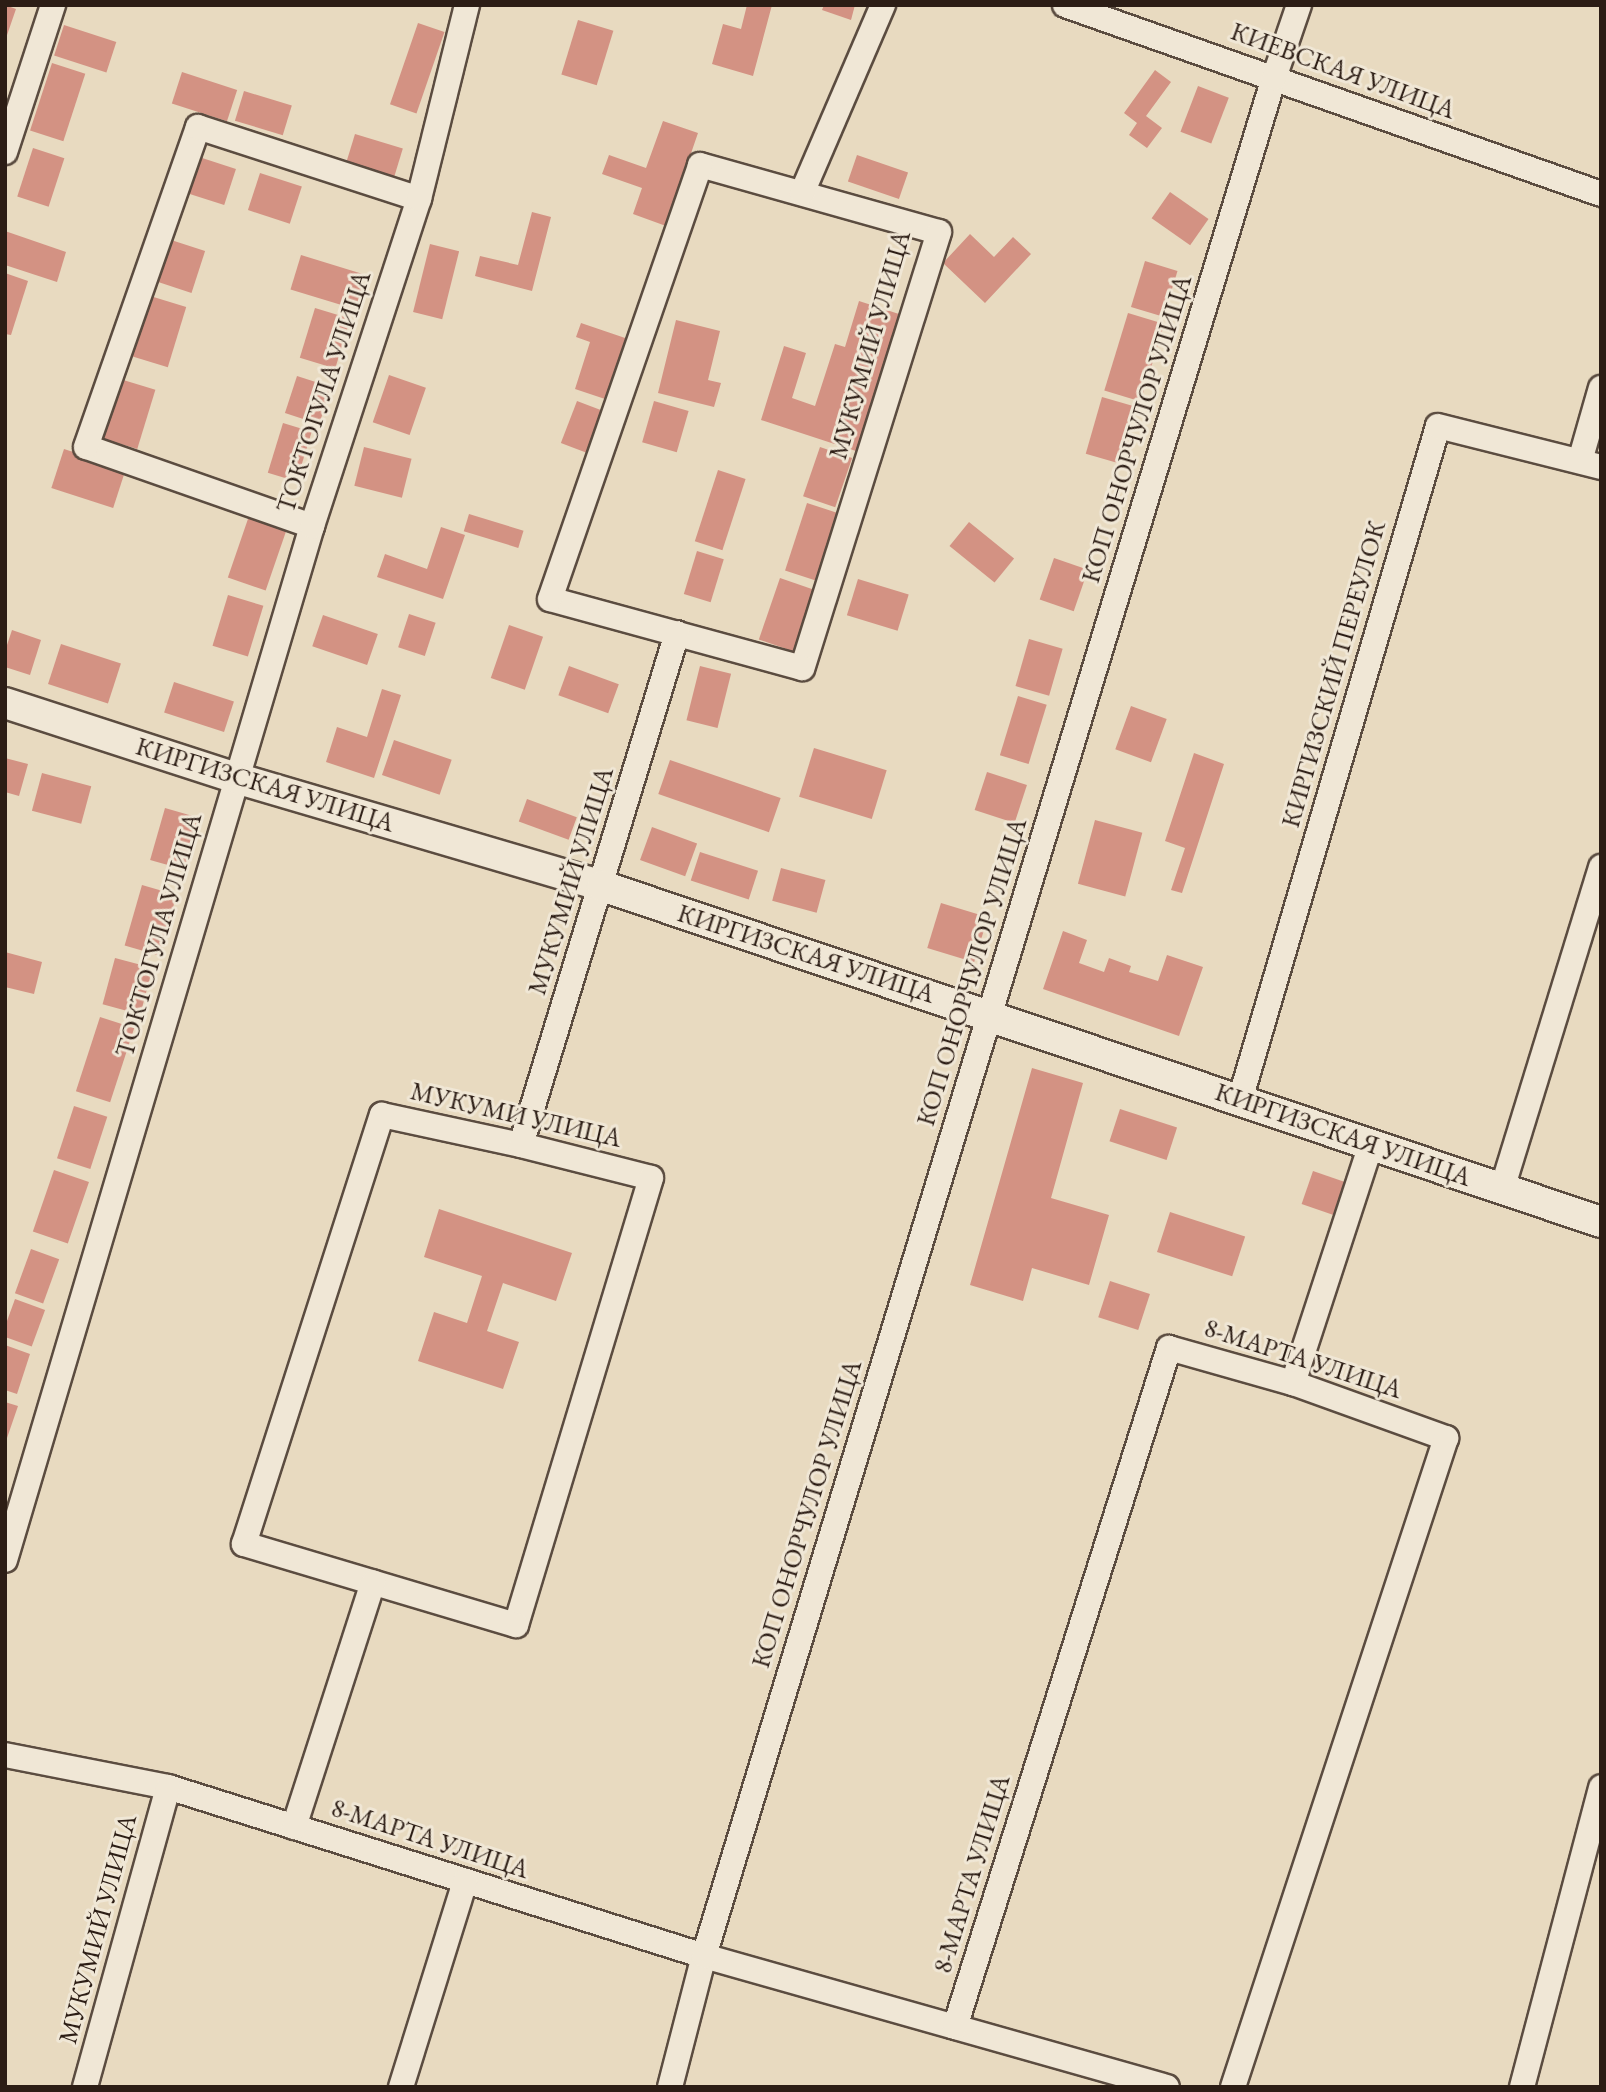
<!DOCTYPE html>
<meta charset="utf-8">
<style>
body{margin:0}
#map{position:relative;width:1606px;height:2092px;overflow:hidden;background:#e8dac0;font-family:"EB Garamond",serif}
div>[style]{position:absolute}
.building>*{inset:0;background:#d39283;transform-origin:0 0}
.roads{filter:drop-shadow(2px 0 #5b4c40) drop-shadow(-2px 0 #5b4c40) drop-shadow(0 2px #5b4c40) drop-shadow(0 -2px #5b4c40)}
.minor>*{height:24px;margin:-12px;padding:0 12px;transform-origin:12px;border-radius:12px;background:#f0e7d6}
.tertiary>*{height:30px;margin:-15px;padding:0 15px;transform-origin:15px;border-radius:15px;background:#f0e7d6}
span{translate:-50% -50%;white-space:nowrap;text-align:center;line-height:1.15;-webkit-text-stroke:6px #f0e7d6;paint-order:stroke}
.street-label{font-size:26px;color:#2c1d15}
.frame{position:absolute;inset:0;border:7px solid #2c1d15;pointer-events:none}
</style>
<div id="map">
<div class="building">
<i style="clip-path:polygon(5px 5px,16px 9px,6px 38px,5px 38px)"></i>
<i style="clip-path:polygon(747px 5px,772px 5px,753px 76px,712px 64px,723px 24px,741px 29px)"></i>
<i style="clip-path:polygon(824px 5px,855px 5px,851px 20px,822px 10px)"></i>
<i style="left:578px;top:20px;width:37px;height:57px;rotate:17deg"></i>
<i style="left:418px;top:23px;width:28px;height:86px;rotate:19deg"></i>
<i style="left:64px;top:25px;width:55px;height:32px;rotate:18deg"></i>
<i style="left:52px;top:63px;width:35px;height:71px;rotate:18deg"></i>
<i style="clip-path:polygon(1155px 70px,1171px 82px,1146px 116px,1162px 128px,1147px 148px,1129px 135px,1137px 123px,1124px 113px)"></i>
<i style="left:182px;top:72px;width:58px;height:33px;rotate:18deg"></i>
<i style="left:1198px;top:86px;width:33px;height:49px;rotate:21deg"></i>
<i style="left:244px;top:91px;width:50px;height:31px;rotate:17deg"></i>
<i style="clip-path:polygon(663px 121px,698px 133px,666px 226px,633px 214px,642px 188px,602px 174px,609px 155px,646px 168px)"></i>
<i style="left:355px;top:134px;width:50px;height:33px;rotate:17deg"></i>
<i style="left:33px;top:148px;width:33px;height:51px;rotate:18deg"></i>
<i style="left:857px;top:155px;width:54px;height:28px;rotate:19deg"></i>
<i style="left:196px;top:156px;width:42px;height:38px;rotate:18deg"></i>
<i style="left:260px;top:173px;width:44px;height:39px;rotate:18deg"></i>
<i style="left:1170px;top:192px;width:47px;height:32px;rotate:35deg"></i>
<i style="clip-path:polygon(532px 212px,551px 217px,532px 291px,475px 276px,480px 256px,518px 265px)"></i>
<i style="clip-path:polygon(5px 231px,66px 252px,57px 282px,5px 265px)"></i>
<i style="clip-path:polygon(970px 234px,994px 257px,1013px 237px,1031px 254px,985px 303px,943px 263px)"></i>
<i style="left:168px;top:239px;width:39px;height:44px;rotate:18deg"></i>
<i style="left:430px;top:244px;width:30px;height:70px;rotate:14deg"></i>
<i style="left:301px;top:255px;width:68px;height:36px;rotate:17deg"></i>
<i style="left:1145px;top:261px;width:34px;height:48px;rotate:17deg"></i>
<i style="clip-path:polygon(5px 273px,28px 281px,11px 335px,5px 334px)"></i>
<i style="left:147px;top:295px;width:41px;height:63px;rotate:17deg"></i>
<i style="clip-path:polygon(859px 301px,902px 315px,859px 452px,761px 420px,784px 346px,806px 353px,792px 398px,815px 406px,835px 344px,845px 347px)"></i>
<i style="left:315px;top:308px;width:37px;height:52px;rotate:17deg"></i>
<i style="left:1128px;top:313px;width:38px;height:81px;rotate:17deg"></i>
<i style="clip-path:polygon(676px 320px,720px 331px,708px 380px,721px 383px,714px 407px,658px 393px)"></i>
<i style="clip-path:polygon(581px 323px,631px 340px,611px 401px,575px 389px,590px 342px,576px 337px)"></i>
<i style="left:389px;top:375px;width:39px;height:50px;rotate:19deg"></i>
<i style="left:297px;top:376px;width:36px;height:39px;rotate:18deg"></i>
<i style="left:120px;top:379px;width:37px;height:62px;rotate:17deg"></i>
<i style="left:1102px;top:397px;width:36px;height:59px;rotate:16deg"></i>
<i style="left:577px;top:401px;width:31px;height:45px;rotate:21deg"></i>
<i style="left:654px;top:401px;width:36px;height:43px;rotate:16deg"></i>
<i style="left:283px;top:423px;width:30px;height:52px;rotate:17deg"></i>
<i style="left:364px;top:447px;width:49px;height:40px;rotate:14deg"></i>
<i style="left:820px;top:447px;width:34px;height:52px;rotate:19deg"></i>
<i style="left:64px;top:449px;width:65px;height:41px;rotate:18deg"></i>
<i style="left:718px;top:470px;width:29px;height:75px;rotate:18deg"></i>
<i style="left:807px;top:503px;width:33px;height:71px;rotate:18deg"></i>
<i style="left:469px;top:514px;width:57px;height:18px;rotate:17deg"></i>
<i style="left:249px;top:516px;width:40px;height:65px;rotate:19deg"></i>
<i style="left:969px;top:522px;width:58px;height:31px;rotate:39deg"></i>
<i style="clip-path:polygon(441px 527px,465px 535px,443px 599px,377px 577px,385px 554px,427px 569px)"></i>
<i style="left:697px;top:551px;width:28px;height:45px;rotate:17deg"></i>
<i style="left:1054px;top:558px;width:36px;height:44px;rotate:19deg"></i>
<i style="left:780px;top:578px;width:36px;height:65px;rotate:19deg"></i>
<i style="left:858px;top:579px;width:53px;height:38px;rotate:17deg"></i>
<i style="left:228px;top:595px;width:37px;height:53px;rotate:17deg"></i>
<i style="left:409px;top:614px;width:28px;height:35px;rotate:18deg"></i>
<i style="left:323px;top:615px;width:58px;height:33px;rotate:19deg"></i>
<i style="left:509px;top:625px;width:36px;height:56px;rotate:19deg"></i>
<i style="clip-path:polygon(12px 630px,41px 640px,30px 675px,5px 667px,5px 651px)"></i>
<i style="left:1029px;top:639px;width:35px;height:49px;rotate:16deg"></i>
<i style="left:61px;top:644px;width:63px;height:42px;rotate:18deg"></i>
<i style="left:569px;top:666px;width:53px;height:31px;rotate:20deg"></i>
<i style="left:700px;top:666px;width:32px;height:56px;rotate:14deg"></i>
<i style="left:174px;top:682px;width:63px;height:32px;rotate:18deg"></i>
<i style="clip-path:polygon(382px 689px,401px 695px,374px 778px,326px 762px,337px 727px,367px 737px)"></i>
<i style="left:1018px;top:696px;width:30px;height:62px;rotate:17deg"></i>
<i style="left:1131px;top:706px;width:38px;height:46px;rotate:20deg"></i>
<i style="left:394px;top:740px;width:61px;height:37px;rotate:19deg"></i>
<i style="left:814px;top:748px;width:76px;height:51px;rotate:17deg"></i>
<i style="clip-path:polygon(1194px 753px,1224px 764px,1182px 893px,1171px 890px,1185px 848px,1165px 841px)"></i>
<i style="clip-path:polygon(5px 758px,28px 764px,19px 796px,5px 792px)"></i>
<i style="left:670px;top:760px;width:117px;height:36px;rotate:19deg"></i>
<i style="left:987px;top:772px;width:42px;height:40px;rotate:18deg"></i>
<i style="left:42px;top:773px;width:51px;height:39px;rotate:15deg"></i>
<i style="left:527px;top:799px;width:53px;height:24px;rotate:20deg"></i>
<i style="left:165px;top:808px;width:36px;height:54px;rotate:16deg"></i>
<i style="left:1095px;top:820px;width:49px;height:66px;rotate:15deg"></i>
<i style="left:652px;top:827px;width:48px;height:35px;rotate:20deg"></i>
<i style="left:700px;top:852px;width:61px;height:30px;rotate:18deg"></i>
<i style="left:781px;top:868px;width:46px;height:34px;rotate:15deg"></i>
<i style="left:142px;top:885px;width:36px;height:63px;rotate:16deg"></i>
<i style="left:941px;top:903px;width:49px;height:47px;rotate:17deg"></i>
<i style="clip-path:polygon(1063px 931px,1087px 940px,1079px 963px,1104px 972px,1109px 958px,1131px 966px,1129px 972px,1158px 981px,1167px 955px,1203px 967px,1179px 1036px,1043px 989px)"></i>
<i style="clip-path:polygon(5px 952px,42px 962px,34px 994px,5px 987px)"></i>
<i style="left:115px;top:958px;width:39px;height:48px;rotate:15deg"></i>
<i style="left:100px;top:1017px;width:36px;height:78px;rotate:18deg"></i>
<i style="clip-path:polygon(1032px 1068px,1083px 1083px,1051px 1198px,1109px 1215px,1089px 1285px,1032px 1268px,1023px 1301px,970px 1285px)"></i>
<i style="left:74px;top:1106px;width:35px;height:55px;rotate:18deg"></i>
<i style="left:1120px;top:1109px;width:60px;height:34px;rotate:18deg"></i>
<i style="left:54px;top:1170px;width:37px;height:65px;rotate:19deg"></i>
<i style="left:1313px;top:1171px;width:59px;height:35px;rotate:19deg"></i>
<i style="clip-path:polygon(439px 1209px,572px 1253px,556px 1301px,503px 1283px,487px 1331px,519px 1342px,503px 1389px,418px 1361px,434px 1312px,467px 1323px,482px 1276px,424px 1257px)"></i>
<i style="left:1170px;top:1212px;width:79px;height:42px;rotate:18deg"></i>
<i style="left:31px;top:1249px;width:30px;height:47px;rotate:20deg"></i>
<i style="left:1110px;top:1281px;width:42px;height:38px;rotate:18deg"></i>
<i style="left:15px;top:1299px;width:32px;height:39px;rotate:20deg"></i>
<i style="clip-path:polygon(5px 1345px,30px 1354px,17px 1394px,5px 1390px)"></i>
<i style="clip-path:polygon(5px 1402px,18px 1406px,6px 1441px,5px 1441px)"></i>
</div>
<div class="roads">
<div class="minor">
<i style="left:1065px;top:5px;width:568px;rotate:19.42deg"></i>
<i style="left:5px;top:152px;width:155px;rotate:-71.9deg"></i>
<i style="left:700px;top:165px;width:248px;rotate:15.7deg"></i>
<i style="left:939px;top:232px;width:457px;rotate:107.4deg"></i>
<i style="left:802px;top:668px;width:261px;rotate:-164.7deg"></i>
<i style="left:550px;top:599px;width:459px;rotate:-70.9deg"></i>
<i style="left:802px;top:193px;width:205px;rotate:-66.7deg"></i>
<i style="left:1580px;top:461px;width:76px;rotate:-74deg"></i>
<i style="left:312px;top:526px;width:239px;rotate:-160.7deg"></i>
<i style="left:86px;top:447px;width:339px;rotate:-70.7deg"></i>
<i style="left:198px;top:127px;width:232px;rotate:18deg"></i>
<i style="left:1240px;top:1100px;width:702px;rotate:-73.63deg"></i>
<i style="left:1438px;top:426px;width:168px;rotate:14.1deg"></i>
<i style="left:382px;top:1115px;width:142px;rotate:12.2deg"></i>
<i style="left:521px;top:1145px;width:134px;rotate:14.2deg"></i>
<i style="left:651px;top:1178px;width:467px;rotate:106.8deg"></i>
<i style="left:516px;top:1625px;width:284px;rotate:-163.4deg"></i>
<i style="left:244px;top:1544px;width:451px;rotate:-72.2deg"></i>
<i style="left:521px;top:1145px;width:535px;rotate:-73.05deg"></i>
<i style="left:1502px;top:1189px;width:337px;rotate:-72.9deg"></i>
<i style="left:1293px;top:1383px;width:251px;rotate:-71.9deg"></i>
<i style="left:5px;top:1560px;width:1079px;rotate:-73.46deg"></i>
<i style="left:312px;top:526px;width:344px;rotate:-71.9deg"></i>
<i style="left:419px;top:199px;width:200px;rotate:-76.1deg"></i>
<i style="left:5px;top:1755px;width:166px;rotate:11.1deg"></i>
<i style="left:168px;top:1787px;width:562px;rotate:17.5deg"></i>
<i style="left:704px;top:1956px;width:481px;rotate:15.8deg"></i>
<i style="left:294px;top:1827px;width:257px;rotate:-72.1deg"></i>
<i style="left:955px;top:2027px;width:712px;rotate:-72.51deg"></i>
<i style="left:1169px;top:1348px;width:129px;rotate:15.8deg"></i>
<i style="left:1293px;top:1383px;width:163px;rotate:19.8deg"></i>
<i style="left:1446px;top:1438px;width:683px;rotate:108.17deg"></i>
<i style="left:85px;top:2087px;width:311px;rotate:-74.5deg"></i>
<i style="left:401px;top:2087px;width:216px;rotate:-72.7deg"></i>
<i style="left:670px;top:2087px;width:135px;rotate:-75.5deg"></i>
<i style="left:704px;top:1956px;width:1963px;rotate:-73.12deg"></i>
<i style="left:1274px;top:78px;width:77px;rotate:-71.1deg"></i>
<i style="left:1522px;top:2087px;width:310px;rotate:-75.2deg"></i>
</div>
<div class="tertiary">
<i style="left:5px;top:703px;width:243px;rotate:18deg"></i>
<i style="left:236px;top:778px;width:382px;rotate:16.4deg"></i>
<i style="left:602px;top:886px;width:1054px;rotate:18.59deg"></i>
</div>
</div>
<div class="street-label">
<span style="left:1343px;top:71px;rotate:20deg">КИЕВСКАЯ УЛИЦА</span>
<span style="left:870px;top:345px;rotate:-74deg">МУКУМИЙ УЛИЦА</span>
<span style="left:324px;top:392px;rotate:-72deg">ТОКТОГУЛА УЛИЦА</span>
<span style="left:1137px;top:429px;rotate:-73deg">КОП ОНОРЧУЛОР УЛИЦА</span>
<span style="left:1334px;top:674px;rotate:-74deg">КИРГИЗСКИЙ ПЕРЕУЛОК</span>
<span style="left:265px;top:785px;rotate:17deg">КИРГИЗСКАЯ УЛИЦА</span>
<span style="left:571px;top:881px;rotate:-73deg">МУКУМИЙ УЛИЦА</span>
<span style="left:159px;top:935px;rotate:-74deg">ТОКТОГУЛА УЛИЦА</span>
<span style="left:806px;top:954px;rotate:18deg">КИРГИЗСКАЯ УЛИЦА</span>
<span style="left:972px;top:972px;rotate:-73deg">КОП ОНОРЧУЛОР УЛИЦА</span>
<span style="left:516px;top:1115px;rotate:13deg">МУКУМИ УЛИЦА</span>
<span style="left:1343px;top:1135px;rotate:19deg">КИРГИЗСКАЯ УЛИЦА</span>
<span style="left:1303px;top:1359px;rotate:18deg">8-МАРТА УЛИЦА</span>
<span style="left:807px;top:1514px;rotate:-73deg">КОП ОНОРЧУЛОР УЛИЦА</span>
<span style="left:430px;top:1839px;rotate:18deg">8-МАРТА УЛИЦА</span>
<span style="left:972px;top:1874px;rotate:-73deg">8-МАРТА УЛИЦА</span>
<span style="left:98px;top:1929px;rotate:-75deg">МУКУМИЙ УЛИЦА</span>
</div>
<div class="frame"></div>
</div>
